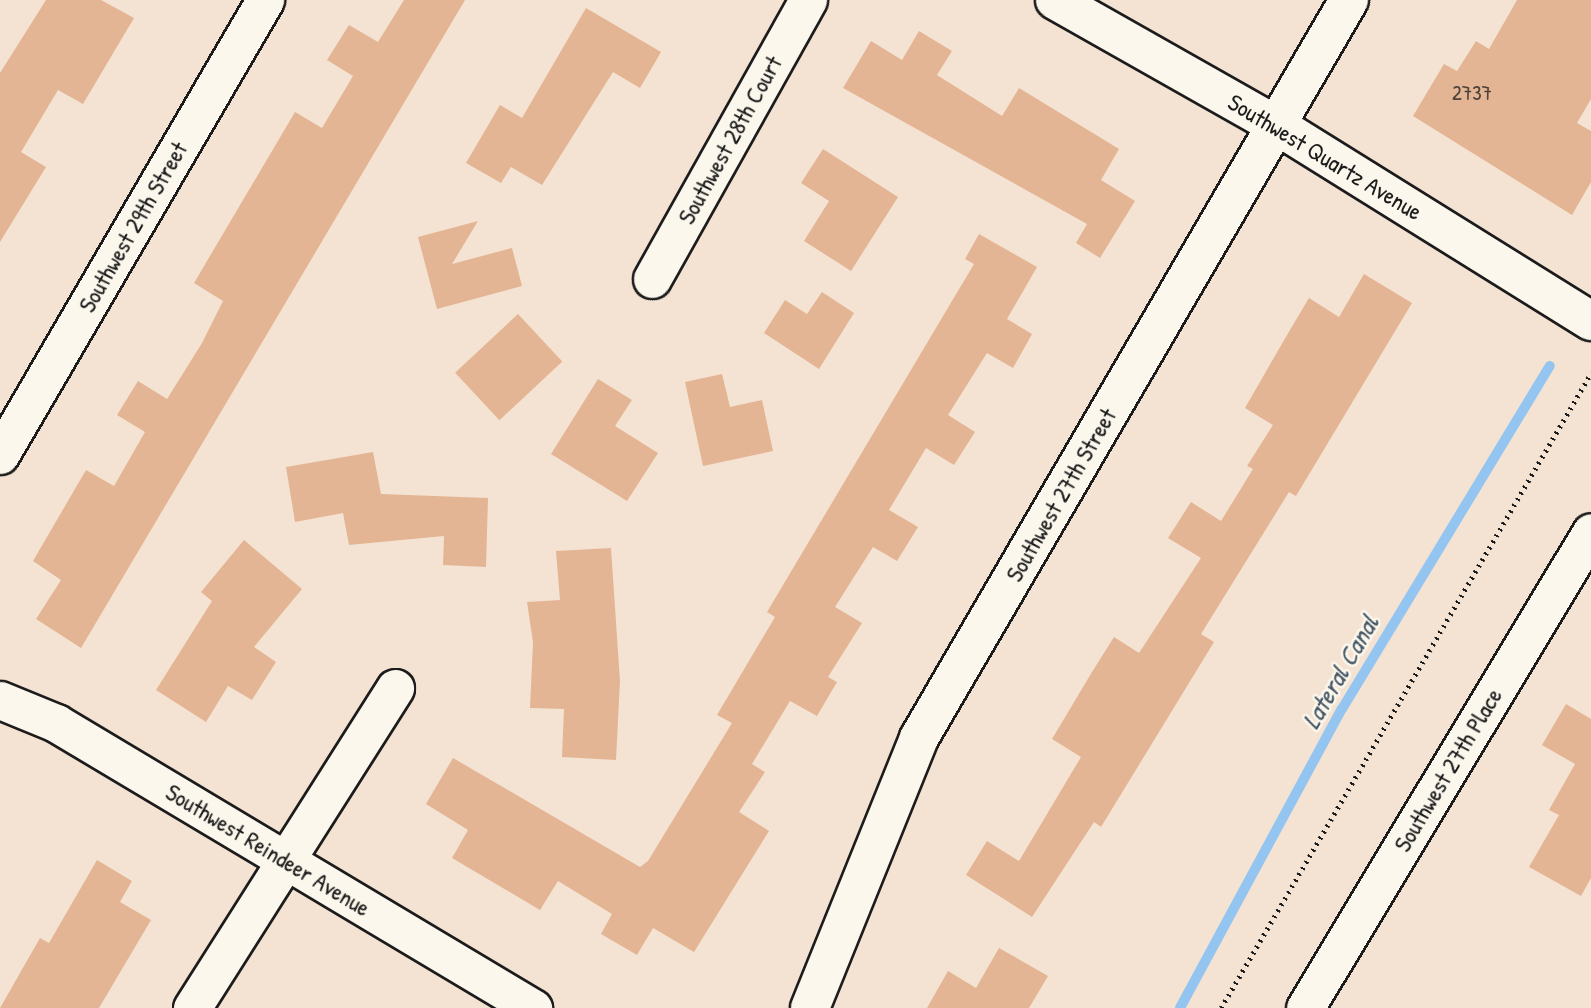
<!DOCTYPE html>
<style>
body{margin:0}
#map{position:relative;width:1591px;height:1008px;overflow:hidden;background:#f4e3d2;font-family:"Patrick Hand",sans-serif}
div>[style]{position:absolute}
.stream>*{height:10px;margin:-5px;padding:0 5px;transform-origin:5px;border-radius:5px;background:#94c5f0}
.building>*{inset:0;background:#e3b594;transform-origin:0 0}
.path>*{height:4.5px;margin-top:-2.25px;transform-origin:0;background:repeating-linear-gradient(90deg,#1c1c1c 0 2px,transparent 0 7px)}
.roads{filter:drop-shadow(2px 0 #1c1c1c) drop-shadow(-2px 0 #1c1c1c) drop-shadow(0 2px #1c1c1c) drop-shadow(0 -2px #1c1c1c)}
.minor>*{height:37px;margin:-18.5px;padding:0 18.5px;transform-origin:18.5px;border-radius:18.5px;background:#fbf7ec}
.tertiary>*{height:38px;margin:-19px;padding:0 19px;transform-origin:19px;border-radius:19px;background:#fbf7ec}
.secondary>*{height:38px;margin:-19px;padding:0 19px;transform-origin:19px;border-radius:19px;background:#fbf7ec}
span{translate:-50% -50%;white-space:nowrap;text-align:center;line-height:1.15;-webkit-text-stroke:5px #fbf7ec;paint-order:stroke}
.number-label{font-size:21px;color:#4e423a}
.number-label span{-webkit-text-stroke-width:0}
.street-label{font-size:24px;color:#1c1c1c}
.water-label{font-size:26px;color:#465766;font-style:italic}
</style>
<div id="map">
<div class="stream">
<i style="left:1180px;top:1008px;width:340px;rotate:-61.6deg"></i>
<i style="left:1342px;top:709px;width:401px;rotate:-58.8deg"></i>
</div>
<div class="building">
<i style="clip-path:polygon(46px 0,101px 0,134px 18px,83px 104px,58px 90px,21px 152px,46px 167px,0 242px,0 73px)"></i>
<i style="clip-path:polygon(404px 0,465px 0,81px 648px,36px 619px,61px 580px,33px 561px,86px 470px,114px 486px,145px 432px,117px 415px,138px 381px,167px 399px,202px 343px,223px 301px,194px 283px,295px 112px,322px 128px,353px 76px,327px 60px,349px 25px,378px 42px)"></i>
<i style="clip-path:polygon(1517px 0,1591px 0,1591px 99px,1577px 123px,1591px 131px,1591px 182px,1572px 215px,1413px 116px,1444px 64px,1457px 71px,1476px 41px,1489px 49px)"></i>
<i style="clip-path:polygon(586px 8px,661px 52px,640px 88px,613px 72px,542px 185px,511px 167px,501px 183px,466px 163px,500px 105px,522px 118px)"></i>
<i style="clip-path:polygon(919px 31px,952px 51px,937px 75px,1002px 116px,1019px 88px,1119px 149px,1101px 180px,1135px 201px,1100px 258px,1076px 243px,1087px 224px,843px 88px,871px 41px,902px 60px)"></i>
<i style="clip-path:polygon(823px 149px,898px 197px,851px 271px,804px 241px,829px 201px,801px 183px)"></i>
<i style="clip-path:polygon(478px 221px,452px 264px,512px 248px,522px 286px,437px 309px,418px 237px)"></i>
<i style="clip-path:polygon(979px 234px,1037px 267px,1007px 319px,1032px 334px,1013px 368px,987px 353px,948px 415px,975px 432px,954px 465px,926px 448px,889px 510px,918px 527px,897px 561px,873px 547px,835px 607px,862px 623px,828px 677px,837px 682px,817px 716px,790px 701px,752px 764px,765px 772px,739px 812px,769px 831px,694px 952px,653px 928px,637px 955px,601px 934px,612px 914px,558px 881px,540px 910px,452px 858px,468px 830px,426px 804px,453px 758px,640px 867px,648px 861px,732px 723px,717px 715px,775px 617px,767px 612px,974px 264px,965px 259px)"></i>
<i style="clip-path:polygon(1364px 274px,1412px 303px,1296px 496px,1289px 492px,1201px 634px,1214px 642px,1101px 827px,1094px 822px,1032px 917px,966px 875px,987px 841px,1019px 861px,1081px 757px,1052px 739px,1092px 672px,1114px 637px,1139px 653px,1201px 558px,1168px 538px,1191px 502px,1221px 521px,1253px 469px,1247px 466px,1273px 425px,1245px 408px,1287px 335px,1309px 298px,1339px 317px)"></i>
<i style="clip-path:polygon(822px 292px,854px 313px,819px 369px,764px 333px,785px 300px,807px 314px)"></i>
<i style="left:518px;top:314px;width:65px;height:86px;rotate:47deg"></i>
<i style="clip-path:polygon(722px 374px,730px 407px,762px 400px,773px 451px,703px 466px,685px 382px)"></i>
<i style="clip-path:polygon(598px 379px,632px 400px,615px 426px,658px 453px,627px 501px,551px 454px)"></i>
<i style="clip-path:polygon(373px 452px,381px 494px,488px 498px,486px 567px,443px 565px,444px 536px,349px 545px,343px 513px,295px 522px,286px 467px)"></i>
<i style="clip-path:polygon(244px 540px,302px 589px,254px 647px,276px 662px,252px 700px,228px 686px,206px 722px,156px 690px,212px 601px,201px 592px)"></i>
<i style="clip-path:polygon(611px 548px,620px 681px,616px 760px,562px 757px,564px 709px,530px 708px,533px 642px,527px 602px,560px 600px,556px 551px)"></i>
<i style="clip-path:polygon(1566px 704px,1591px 719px,1591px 878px,1581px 896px,1529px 867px,1559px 815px,1549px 810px,1575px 764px,1542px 745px)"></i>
<i style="clip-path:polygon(97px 860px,132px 881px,120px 902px,151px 920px,99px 1008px,0 1008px,40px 938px,49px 943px)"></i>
<i style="clip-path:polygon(999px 948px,1048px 976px,1029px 1008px,927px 1008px,948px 971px,976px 988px)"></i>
</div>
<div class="path">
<i style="left:1221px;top:1008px;width:735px;rotate:-59.77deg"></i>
</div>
<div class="roads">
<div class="minor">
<i style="left:652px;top:279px;width:320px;rotate:-60.8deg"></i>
<i style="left:0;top:455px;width:527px;rotate:-59.78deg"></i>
<i style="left:0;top:700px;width:61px;rotate:22.3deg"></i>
<i style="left:56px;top:723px;width:556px;rotate:30.86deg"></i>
<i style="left:192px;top:1008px;width:379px;rotate:-57.6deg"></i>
<i style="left:1305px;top:1008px;width:555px;rotate:-59deg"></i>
</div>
<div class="tertiary">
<i style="left:1055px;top:0;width:254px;rotate:29.5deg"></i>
<i style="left:1276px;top:125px;width:371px;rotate:31.9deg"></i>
</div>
<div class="secondary">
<i style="left:810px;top:1008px;width:291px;rotate:-68deg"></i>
<i style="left:919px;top:738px;width:854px;rotate:-59.77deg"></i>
</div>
</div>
<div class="number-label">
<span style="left:1472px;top:93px">2737</span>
</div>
<div class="street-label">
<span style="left:730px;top:140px;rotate:-61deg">Southwest 28th Court</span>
<span style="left:1325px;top:157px;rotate:31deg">Southwest Quartz Avenue</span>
<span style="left:133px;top:227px;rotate:-60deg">Southwest 29th Street</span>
<span style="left:1061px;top:495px;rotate:-60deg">Southwest 27th Street</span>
<span style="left:1448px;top:770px;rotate:-59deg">Southwest 27th Place</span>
<span style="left:268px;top:850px;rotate:31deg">Southwest Reindeer Avenue</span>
</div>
<div class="water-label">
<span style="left:1340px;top:672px;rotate:-60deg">Lateral Canal</span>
</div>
</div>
